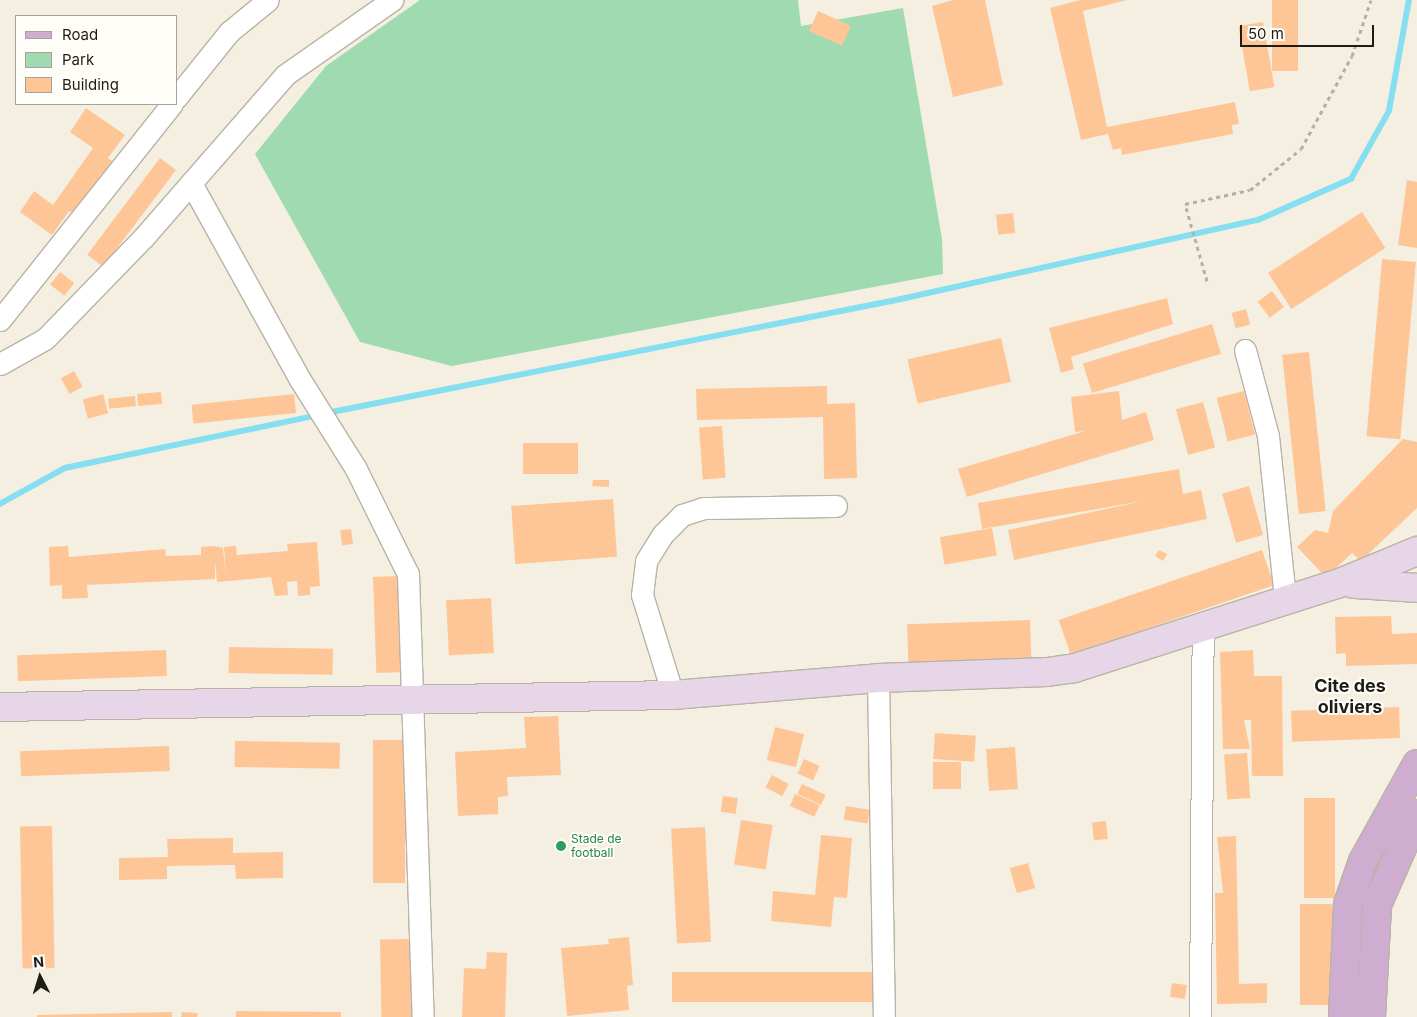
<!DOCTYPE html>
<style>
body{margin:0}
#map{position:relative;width:1417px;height:1017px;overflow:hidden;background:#f5efe1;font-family:Inter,sans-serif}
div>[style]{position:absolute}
.green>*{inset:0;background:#9fdab1}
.stream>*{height:5.5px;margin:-2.75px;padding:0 2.75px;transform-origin:2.75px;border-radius:2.75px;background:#86dff1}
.building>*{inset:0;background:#fec697;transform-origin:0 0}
.path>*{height:3px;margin-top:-1.5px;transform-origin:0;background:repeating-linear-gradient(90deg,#b4b0a4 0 4px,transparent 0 8px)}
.roads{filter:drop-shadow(1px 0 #b9b3a6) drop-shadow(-1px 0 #b9b3a6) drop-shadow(0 1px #b9b3a6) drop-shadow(0 -1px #b9b3a6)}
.street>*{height:21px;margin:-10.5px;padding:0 10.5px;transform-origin:10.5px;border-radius:10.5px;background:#fff}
.secondary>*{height:28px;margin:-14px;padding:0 14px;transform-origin:14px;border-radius:14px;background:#e6d6e8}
.primary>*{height:28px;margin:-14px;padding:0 14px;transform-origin:14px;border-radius:14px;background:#ceadd0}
.dots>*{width:14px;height:14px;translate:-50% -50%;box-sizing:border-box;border:2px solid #fffdf7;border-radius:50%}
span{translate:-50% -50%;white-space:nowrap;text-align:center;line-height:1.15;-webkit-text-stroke:4px #fffdf7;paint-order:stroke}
.leisure-label{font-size:12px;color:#27864d}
.left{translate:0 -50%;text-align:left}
.district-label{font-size:18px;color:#1e1c17;font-weight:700}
.legend{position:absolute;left:15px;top:15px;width:162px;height:90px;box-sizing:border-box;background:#fffdf7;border:1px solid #a5a39d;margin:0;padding:6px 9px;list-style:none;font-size:15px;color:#1e1c17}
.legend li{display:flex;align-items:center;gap:10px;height:25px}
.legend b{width:25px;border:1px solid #a5a39d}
.north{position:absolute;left:15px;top:952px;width:50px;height:50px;-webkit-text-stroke:4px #fffdf7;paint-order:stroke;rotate:355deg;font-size:14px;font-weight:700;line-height:20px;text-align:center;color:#1e1c17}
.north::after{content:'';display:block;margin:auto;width:18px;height:22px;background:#1e1c17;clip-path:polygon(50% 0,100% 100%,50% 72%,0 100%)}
.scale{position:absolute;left:1240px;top:25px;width:134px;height:22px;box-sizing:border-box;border:2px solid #1e1c17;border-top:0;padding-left:6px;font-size:15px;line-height:18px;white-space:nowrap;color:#1e1c17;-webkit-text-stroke:4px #fffdf7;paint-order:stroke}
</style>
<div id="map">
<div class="green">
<i style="clip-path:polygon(420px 0,798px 0,801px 26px,903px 8px,942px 239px,943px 274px,452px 366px,360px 342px,255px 154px,326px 66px)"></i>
</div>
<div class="stream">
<i style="left:327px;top:413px;width:585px;rotate:-11.23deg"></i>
<i style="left:901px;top:299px;width:366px;rotate:-12.5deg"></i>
<i style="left:1258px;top:220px;width:102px;rotate:-23.8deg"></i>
<i style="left:1351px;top:179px;width:78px;rotate:-60.8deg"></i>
<i style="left:1389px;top:111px;width:113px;rotate:-79.8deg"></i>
<i style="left:0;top:504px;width:74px;rotate:-29deg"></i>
<i style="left:65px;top:468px;width:258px;rotate:-11.8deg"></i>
</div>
<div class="building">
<i style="clip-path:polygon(953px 0,985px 0,1003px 85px,953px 97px,932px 6px)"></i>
<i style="clip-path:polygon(1080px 0,1127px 0,1083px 11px,1107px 127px,1235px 102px,1239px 124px,1232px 125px,1233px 134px,1122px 155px,1121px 148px,1113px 150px,1108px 134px,1081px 140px,1050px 8px)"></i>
<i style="left:1272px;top:0;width:26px;height:71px"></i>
<i style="left:818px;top:11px;width:36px;height:22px;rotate:24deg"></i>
<i style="left:1263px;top:22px;width:66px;height:25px;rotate:80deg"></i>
<i style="clip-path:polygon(86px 108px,125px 135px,108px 158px,119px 166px,79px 218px,69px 211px,52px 235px,20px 212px,34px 191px,53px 205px,93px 148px,70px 132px)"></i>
<i style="left:160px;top:158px;width:20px;height:121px;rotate:37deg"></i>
<i style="clip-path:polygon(1407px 180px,1417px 182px,1417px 248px,1398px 245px)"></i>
<i style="left:1362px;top:212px;width:43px;height:112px;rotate:57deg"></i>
<i style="left:1013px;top:213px;width:20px;height:17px;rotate:84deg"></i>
<i style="left:1382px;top:259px;width:34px;height:178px;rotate:5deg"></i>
<i style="left:60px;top:272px;width:18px;height:16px;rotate:38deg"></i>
<i style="left:1272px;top:291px;width:20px;height:18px;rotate:53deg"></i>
<i style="clip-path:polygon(1167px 298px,1173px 324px,1071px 357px,1074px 369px,1061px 373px,1049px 328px)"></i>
<i style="left:1246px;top:309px;width:16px;height:15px;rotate:75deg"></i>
<i style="left:1212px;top:324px;width:31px;height:135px;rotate:73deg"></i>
<i style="left:1001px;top:338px;width:45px;height:96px;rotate:77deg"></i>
<i style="left:1309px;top:352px;width:160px;height:27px;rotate:84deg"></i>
<i style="left:74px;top:371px;width:18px;height:15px;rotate:61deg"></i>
<i style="clip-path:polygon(827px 386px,827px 404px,855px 403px,857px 478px,824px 479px,823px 417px,697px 420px,696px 389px)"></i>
<i style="clip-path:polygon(1119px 391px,1122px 420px,1146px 412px,1154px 440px,967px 497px,958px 469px,1085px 431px,1075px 432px,1071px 397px)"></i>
<i style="left:1244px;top:391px;width:45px;height:28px;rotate:76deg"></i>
<i style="left:161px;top:392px;width:12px;height:24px;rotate:85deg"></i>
<i style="left:103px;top:394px;width:20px;height:21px;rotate:75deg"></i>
<i style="left:294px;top:394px;width:19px;height:103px;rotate:84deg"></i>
<i style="left:135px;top:396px;width:10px;height:27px;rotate:84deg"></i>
<i style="left:1203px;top:402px;width:47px;height:28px;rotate:75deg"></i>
<i style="left:722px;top:426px;width:52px;height:23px;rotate:86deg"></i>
<i style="clip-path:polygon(1403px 439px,1417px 442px,1417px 508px,1361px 561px,1352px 553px,1334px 570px,1322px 573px,1297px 547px,1315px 530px,1328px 533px,1333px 511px)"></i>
<i style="left:578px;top:443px;width:31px;height:55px;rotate:90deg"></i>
<i style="clip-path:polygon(1179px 469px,1183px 494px,1201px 490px,1207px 519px,1014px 560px,1008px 530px,1143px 501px,982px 529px,978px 503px)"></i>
<i style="clip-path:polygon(593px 480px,609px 480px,609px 487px,592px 486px)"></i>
<i style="left:1249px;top:486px;width:51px;height:28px;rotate:74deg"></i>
<i style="left:613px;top:499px;width:58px;height:102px;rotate:86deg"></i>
<i style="left:992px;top:528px;width:28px;height:53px;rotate:80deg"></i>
<i style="left:351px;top:529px;width:15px;height:11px;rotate:82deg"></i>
<i style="clip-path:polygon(317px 542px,320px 586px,310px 587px,310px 595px,298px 596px,297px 581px,287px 582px,288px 595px,275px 596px,271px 577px,217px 582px,215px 561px,215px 579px,87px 585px,88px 598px,62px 599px,62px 585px,50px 586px,49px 547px,68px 546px,69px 557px,165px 549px,166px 556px,201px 555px,201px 547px,214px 546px,223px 548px,226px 577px,224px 547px,236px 546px,237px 555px,288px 551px,287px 544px)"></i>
<i style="clip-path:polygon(1159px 550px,1167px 554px,1163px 561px,1155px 556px)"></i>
<i style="left:1262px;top:550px;width:37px;height:215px;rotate:71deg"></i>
<i style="left:401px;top:576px;width:96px;height:28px;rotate:88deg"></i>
<i style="left:491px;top:598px;width:55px;height:45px;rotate:87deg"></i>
<i style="clip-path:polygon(1391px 616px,1392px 634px,1417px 633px,1417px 664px,1346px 666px,1346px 653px,1336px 654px,1335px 617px)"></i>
<i style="left:1030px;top:620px;width:38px;height:123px;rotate:88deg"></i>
<i style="left:229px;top:647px;width:104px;height:26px;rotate:1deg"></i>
<i style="left:166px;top:650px;width:26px;height:149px;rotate:88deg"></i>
<i style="clip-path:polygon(1253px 650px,1254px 676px,1282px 676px,1283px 776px,1252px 776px,1251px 720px,1244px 720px,1250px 749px,1223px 749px,1220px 652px)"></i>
<i style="left:1399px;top:707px;width:31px;height:108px;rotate:88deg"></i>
<i style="clip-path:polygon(558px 716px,561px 775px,507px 777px,508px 796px,498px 797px,498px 814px,458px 816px,455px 752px,526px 748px,524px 717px)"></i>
<i style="left:775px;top:727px;width:30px;height:34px;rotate:14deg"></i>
<i style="left:935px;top:733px;width:41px;height:26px;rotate:4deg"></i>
<i style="left:373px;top:740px;width:32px;height:143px"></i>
<i style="left:235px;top:741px;width:105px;height:26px;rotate:1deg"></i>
<i style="left:169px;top:746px;width:25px;height:149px;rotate:88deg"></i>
<i style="left:1015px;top:747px;width:42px;height:29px;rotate:86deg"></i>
<i style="left:1247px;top:753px;width:45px;height:23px;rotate:86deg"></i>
<i style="left:804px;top:759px;width:17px;height:16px;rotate:24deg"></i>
<i style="left:933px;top:762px;width:28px;height:27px"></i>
<i style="left:772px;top:775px;width:19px;height:14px;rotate:28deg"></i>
<i style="left:802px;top:784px;width:26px;height:11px;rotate:25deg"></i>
<i style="left:795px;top:794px;width:27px;height:13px;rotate:24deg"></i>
<i style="left:723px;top:796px;width:15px;height:16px;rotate:8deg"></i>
<i style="left:1304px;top:798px;width:31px;height:100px"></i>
<i style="left:846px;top:806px;width:24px;height:14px;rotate:9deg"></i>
<i style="left:741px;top:820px;width:32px;height:45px;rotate:9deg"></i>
<i style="left:1106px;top:821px;width:18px;height:14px;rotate:84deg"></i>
<i style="left:52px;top:826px;width:142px;height:32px;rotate:89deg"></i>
<i style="left:705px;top:827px;width:115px;height:34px;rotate:87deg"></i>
<i style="clip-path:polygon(821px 835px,852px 838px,847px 898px,834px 897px,831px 927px,771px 921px,773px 891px,815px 895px)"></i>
<i style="clip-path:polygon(1236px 836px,1239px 984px,1267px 983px,1267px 1003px,1217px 1004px,1215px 893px,1223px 893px,1217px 837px)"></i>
<i style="clip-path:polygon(233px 838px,233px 853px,283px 852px,283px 878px,236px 879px,235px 865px,167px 866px,167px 879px,119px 880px,119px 858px,168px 857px,167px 839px)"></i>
<i style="left:1028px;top:863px;width:26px;height:19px;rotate:74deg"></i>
<i style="left:1300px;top:904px;width:32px;height:101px"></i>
<i style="clip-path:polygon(629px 937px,633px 985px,627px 986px,629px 1010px,567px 1016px,561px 948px,609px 944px,608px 939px)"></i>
<i style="left:413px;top:939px;width:78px;height:33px;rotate:89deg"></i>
<i style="clip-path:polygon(487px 952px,507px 953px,505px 1017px,462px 1017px,464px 968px,486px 969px)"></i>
<i style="left:877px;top:972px;width:30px;height:205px;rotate:90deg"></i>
<i style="left:1172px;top:983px;width:15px;height:14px;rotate:8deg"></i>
<i style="clip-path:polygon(236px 1011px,341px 1012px,341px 1017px,236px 1017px)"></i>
<i style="clip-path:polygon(172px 1012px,172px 1017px,37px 1017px,37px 1015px)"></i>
<i style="clip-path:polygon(182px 1012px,198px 1013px,197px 1017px,181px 1017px)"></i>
</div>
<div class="path">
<i style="left:1207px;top:281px;width:80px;rotate:-105.9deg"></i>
<i style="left:1185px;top:204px;width:66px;rotate:-12.2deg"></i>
<i style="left:1250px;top:190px;width:65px;rotate:-38.8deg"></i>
<i style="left:1301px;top:149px;width:106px;rotate:-61.3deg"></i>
<i style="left:1352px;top:56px;width:59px;rotate:-71.3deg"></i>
</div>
<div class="roads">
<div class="street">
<i style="left:176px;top:98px;width:85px;rotate:-51.2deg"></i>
<i style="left:229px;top:32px;width:50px;rotate:-39.4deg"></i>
<i style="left:191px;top:183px;width:223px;rotate:61deg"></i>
<i style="left:299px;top:378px;width:107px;rotate:57.9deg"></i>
<i style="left:356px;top:469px;width:117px;rotate:63.7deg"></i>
<i style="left:408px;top:574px;width:443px;rotate:88.1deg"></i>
<i style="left:0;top:320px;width:276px;rotate:-51.5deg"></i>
<i style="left:1245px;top:350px;width:89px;rotate:75deg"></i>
<i style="left:1268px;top:436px;width:163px;rotate:84deg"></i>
<i style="left:0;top:364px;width:51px;rotate:-29.1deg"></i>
<i style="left:45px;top:339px;width:141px;rotate:-45.9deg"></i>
<i style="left:143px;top:238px;width:216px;rotate:-48.9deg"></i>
<i style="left:285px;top:75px;width:131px;rotate:-35deg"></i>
<i style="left:878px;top:678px;width:339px;rotate:89deg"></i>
<i style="left:673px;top:695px;width:105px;rotate:-107.2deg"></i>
<i style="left:642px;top:595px;width:34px;rotate:-83deg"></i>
<i style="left:646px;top:561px;width:32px;rotate:-58deg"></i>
<i style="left:663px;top:534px;width:27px;rotate:-45deg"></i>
<i style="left:682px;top:515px;width:22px;rotate:-18deg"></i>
<i style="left:703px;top:508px;width:133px;rotate:-0.9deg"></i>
<i style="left:1200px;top:1017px;width:392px;rotate:-89.6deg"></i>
</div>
<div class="secondary">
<i style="left:1354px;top:584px;width:63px;rotate:3.6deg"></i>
<i style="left:0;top:707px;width:673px;rotate:-1.02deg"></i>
<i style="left:673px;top:695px;width:206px;rotate:-4.7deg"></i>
<i style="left:878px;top:678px;width:169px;rotate:-2deg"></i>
<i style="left:1047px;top:672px;width:28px;rotate:-8deg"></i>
<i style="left:1075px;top:668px;width:275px;rotate:-17.8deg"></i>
<i style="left:1337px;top:584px;width:87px;rotate:-22.4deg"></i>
</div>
<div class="primary">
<i style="left:1343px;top:1017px;width:113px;rotate:-87.5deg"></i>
<i style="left:1348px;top:904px;width:46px;rotate:-70.8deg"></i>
<i style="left:1363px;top:861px;width:111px;rotate:-60.9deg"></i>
<i style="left:1371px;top:1017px;width:112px;rotate:-86.9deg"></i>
<i style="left:1377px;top:905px;width:99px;rotate:-66.3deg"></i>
</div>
</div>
<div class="dots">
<i style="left:561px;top:846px;background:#2e9e5b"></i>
</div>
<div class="leisure-label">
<span class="left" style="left:571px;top:846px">Stade de<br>football</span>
</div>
<div class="district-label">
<span style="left:1350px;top:697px">Cite des<br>oliviers</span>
</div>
<ul class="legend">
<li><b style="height:6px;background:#ceadd0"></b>Road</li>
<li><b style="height:14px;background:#9fdab1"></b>Park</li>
<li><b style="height:14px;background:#fec697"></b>Building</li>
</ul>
<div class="north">N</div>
<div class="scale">50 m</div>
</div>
